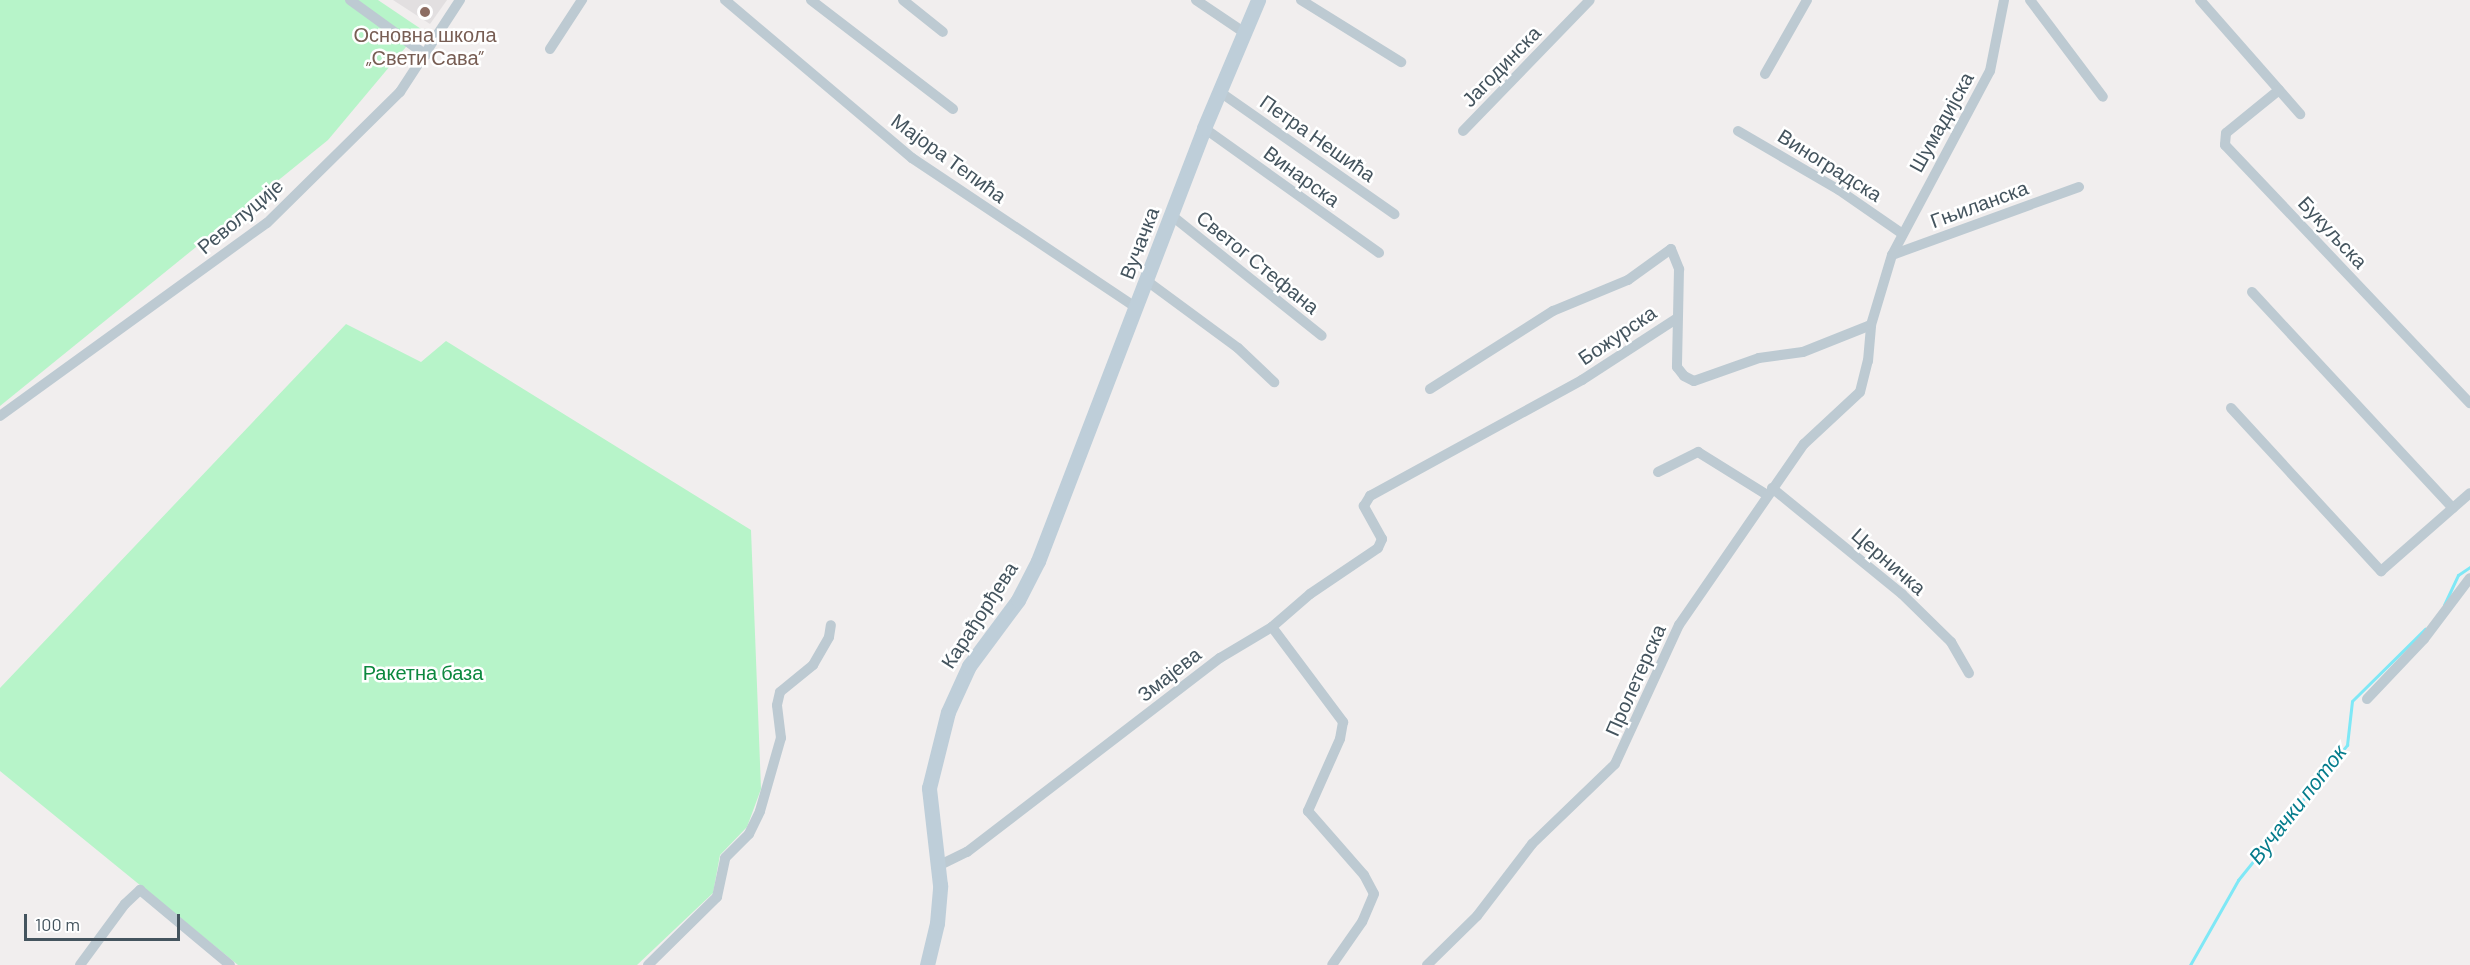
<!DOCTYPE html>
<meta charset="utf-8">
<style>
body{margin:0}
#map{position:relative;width:2470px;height:965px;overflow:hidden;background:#f1eeee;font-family:Barlow,sans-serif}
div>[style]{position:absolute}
.education>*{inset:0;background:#e2dfe0}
.green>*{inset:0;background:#b7f4c9}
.stream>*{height:3px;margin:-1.5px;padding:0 1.5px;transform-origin:1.5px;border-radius:1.5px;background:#7fe8f6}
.street>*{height:10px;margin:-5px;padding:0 5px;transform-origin:5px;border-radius:5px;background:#bdcad2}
.secondary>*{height:15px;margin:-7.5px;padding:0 7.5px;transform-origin:7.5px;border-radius:7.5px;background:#beced9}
.dots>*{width:16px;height:16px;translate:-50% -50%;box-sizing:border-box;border:3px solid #fff;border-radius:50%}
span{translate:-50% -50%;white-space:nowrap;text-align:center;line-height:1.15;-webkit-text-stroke:5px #fff;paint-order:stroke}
.education-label{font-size:20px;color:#785e54}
.street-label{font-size:20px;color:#44545e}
.park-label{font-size:20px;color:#0c883e}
.water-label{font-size:21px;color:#047c8c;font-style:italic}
.scale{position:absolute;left:24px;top:914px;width:156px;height:27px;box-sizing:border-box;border:3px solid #44545e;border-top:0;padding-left:8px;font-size:18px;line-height:21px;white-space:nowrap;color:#44545e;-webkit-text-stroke:4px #fff;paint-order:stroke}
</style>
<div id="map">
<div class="education">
<i style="clip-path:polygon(393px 0,447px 0,430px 24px)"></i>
</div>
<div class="green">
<i style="clip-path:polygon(0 0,378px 0,421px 29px,328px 140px,0 406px)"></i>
<i style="clip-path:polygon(346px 324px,421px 362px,446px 341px,751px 530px,761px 789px,747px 827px,720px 855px,713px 893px,637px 965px,238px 965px,0 771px,0 688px)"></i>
</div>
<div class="stream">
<i style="left:2444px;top:605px;width:33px;rotate:-65deg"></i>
<i style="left:2458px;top:575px;width:14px;rotate:-34deg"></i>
<i style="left:2190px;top:965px;width:98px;rotate:-60.5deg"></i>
<i style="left:2238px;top:880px;width:174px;rotate:-51.1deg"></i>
<i style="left:2347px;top:745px;width:44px;rotate:-83.5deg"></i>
<i style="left:2352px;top:701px;width:103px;rotate:-44.6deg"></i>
</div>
<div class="street">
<i style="left:350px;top:0;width:94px;rotate:35.9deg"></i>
<i style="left:725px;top:0;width:245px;rotate:40.2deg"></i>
<i style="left:912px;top:158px;width:270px;rotate:33.7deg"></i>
<i style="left:811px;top:0;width:179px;rotate:37.5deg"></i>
<i style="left:903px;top:0;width:51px;rotate:38.7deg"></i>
<i style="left:1196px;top:0;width:59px;rotate:34deg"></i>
<i style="left:1301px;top:0;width:118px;rotate:31.8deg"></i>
<i style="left:2030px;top:0;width:121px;rotate:53deg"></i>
<i style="left:2200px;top:0;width:152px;rotate:48.7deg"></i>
<i style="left:550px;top:49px;width:59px;rotate:-56.9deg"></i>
<i style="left:1765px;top:74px;width:85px;rotate:-60.4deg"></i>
<i style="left:2279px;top:90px;width:68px;rotate:140.9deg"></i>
<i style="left:2226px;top:133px;width:12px;rotate:95deg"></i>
<i style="left:2225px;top:145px;width:356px;rotate:46.5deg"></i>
<i style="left:1220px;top:92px;width:213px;rotate:35deg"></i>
<i style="left:1204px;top:128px;width:215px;rotate:35.5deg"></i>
<i style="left:1463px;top:131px;width:182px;rotate:-45.9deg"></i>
<i style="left:1738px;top:131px;width:117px;rotate:30.3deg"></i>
<i style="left:1839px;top:190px;width:75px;rotate:34.7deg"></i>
<i style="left:1171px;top:215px;width:193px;rotate:38.7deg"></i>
<i style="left:1892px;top:255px;width:199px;rotate:-20deg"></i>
<i style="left:1147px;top:281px;width:113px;rotate:36.4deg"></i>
<i style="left:1238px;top:348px;width:50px;rotate:43.4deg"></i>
<i style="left:2252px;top:292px;width:295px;rotate:47.1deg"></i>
<i style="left:1430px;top:389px;width:146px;rotate:-32.4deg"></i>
<i style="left:1553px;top:311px;width:81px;rotate:-22.5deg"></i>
<i style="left:1628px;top:280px;width:53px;rotate:-35.8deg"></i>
<i style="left:1671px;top:249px;width:22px;rotate:68deg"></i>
<i style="left:1679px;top:269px;width:98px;rotate:91.2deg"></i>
<i style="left:1677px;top:367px;width:11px;rotate:52deg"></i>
<i style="left:1684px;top:376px;width:11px;rotate:27deg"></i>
<i style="left:1694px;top:381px;width:69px;rotate:-19.5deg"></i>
<i style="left:1759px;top:358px;width:44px;rotate:-7.8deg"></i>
<i style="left:1803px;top:352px;width:73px;rotate:-21.7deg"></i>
<i style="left:2231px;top:408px;width:222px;rotate:47.4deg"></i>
<i style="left:2381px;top:571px;width:118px;rotate:-41.2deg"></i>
<i style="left:0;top:416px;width:329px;rotate:-35.9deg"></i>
<i style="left:267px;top:223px;width:187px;rotate:-44.6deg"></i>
<i style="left:400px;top:92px;width:110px;rotate:-56.9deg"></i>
<i style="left:1658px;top:472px;width:45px;rotate:-26.6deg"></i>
<i style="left:1698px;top:452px;width:81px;rotate:31.9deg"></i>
<i style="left:1772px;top:488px;width:168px;rotate:39.2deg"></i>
<i style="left:1902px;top:594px;width:69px;rotate:44.4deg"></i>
<i style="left:1951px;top:642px;width:36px;rotate:60deg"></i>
<i style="left:1272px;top:627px;width:119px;rotate:53.2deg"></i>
<i style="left:1343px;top:722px;width:17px;rotate:100deg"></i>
<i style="left:1340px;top:739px;width:79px;rotate:114deg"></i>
<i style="left:1308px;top:811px;width:85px;rotate:48.8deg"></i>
<i style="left:1364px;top:875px;width:21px;rotate:62deg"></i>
<i style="left:1374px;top:894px;width:30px;rotate:113deg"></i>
<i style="left:1362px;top:922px;width:52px;rotate:124.9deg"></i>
<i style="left:2367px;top:699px;width:83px;rotate:-46.5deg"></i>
<i style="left:2424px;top:639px;width:76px;rotate:-53deg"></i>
<i style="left:940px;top:865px;width:30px;rotate:-26deg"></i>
<i style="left:967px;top:852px;width:319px;rotate:-37.5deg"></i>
<i style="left:1220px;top:658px;width:61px;rotate:-30.8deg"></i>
<i style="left:1272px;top:627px;width:50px;rotate:-41deg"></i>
<i style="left:1310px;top:594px;width:82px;rotate:-34.1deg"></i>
<i style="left:1378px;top:548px;width:10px;rotate:-66deg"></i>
<i style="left:1382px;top:539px;width:38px;rotate:-119deg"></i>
<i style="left:1364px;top:506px;width:12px;rotate:-59deg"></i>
<i style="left:1370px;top:496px;width:242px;rotate:-28.7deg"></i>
<i style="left:1582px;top:380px;width:112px;rotate:-33deg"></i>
<i style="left:80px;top:965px;width:76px;rotate:-53.6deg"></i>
<i style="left:125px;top:904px;width:21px;rotate:-43deg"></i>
<i style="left:140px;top:890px;width:117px;rotate:39.8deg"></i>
<i style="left:648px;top:965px;width:97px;rotate:-44.6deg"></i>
<i style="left:717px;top:897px;width:40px;rotate:-78deg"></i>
<i style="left:725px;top:858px;width:34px;rotate:-45deg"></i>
<i style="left:749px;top:834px;width:25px;rotate:-64deg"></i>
<i style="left:760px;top:811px;width:76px;rotate:-74deg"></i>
<i style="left:781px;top:738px;width:33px;rotate:-97deg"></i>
<i style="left:777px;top:705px;width:13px;rotate:-77deg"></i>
<i style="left:780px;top:692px;width:43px;rotate:-39.3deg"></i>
<i style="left:813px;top:665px;width:32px;rotate:-60deg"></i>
<i style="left:829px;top:637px;width:12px;rotate:-81deg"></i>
<i style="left:1427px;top:965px;width:70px;rotate:-44.4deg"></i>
<i style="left:1477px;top:916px;width:91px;rotate:-52.6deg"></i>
<i style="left:1532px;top:844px;width:115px;rotate:-43.9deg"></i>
<i style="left:1615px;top:764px;width:153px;rotate:-65.3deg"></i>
<i style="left:1679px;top:625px;width:220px;rotate:-55.4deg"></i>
<i style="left:1804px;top:444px;width:76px;rotate:-42.9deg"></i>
<i style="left:1860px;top:392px;width:32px;rotate:-76deg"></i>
<i style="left:1868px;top:361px;width:36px;rotate:-85deg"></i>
<i style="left:1871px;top:325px;width:73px;rotate:-73.3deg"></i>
<i style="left:1892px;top:255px;width:208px;rotate:-62deg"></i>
<i style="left:1990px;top:71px;width:72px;rotate:-78.8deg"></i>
</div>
<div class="secondary">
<i style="left:927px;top:965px;width:43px;rotate:-76.6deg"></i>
<i style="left:937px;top:923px;width:38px;rotate:-85deg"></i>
<i style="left:940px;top:885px;width:98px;rotate:-96.5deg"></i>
<i style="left:929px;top:788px;width:78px;rotate:-76deg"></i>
<i style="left:948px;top:712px;width:51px;rotate:-65.5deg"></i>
<i style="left:969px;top:666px;width:82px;rotate:-53.4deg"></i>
<i style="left:1018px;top:600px;width:44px;rotate:-62.9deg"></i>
<i style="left:1038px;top:561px;width:464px;rotate:-69deg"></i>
<i style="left:1204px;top:128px;width:139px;rotate:-67.1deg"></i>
</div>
<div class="dots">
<i style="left:425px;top:12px;background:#8d6e63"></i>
</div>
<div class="education-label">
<span style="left:425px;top:46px">Основна школа<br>„Свети Сава”</span>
</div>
<div class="street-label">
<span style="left:1501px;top:66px;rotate:-46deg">Јагодинска</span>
<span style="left:1941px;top:122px;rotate:-61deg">Шумадијска</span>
<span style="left:1318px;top:138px;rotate:35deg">Петра Нешића</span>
<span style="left:949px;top:158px;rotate:36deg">Мајора Тепића</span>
<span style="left:1830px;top:165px;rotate:32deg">Виноградска</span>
<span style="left:1302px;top:176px;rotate:36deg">Винарска</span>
<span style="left:1979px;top:204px;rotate:-20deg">Гњиланска</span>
<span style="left:240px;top:216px;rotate:-40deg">Револуције</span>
<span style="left:2333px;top:232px;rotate:47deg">Букуљска</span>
<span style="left:1139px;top:243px;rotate:-69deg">Вучачка</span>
<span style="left:1258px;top:262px;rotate:39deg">Светог Стефана</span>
<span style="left:1617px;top:335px;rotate:-34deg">Божурска</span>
<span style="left:1889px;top:561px;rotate:41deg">Церничка</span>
<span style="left:979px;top:615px;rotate:-57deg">Карађорђева</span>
<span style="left:1169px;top:674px;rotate:-38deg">Змајева</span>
<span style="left:1635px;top:680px;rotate:-66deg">Пролетерска</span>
</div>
<div class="park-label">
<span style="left:423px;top:672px">Ракетна база</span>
</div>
<div class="water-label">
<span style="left:2297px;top:804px;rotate:-52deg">Вучачки поток</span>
</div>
<div class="scale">100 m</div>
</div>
